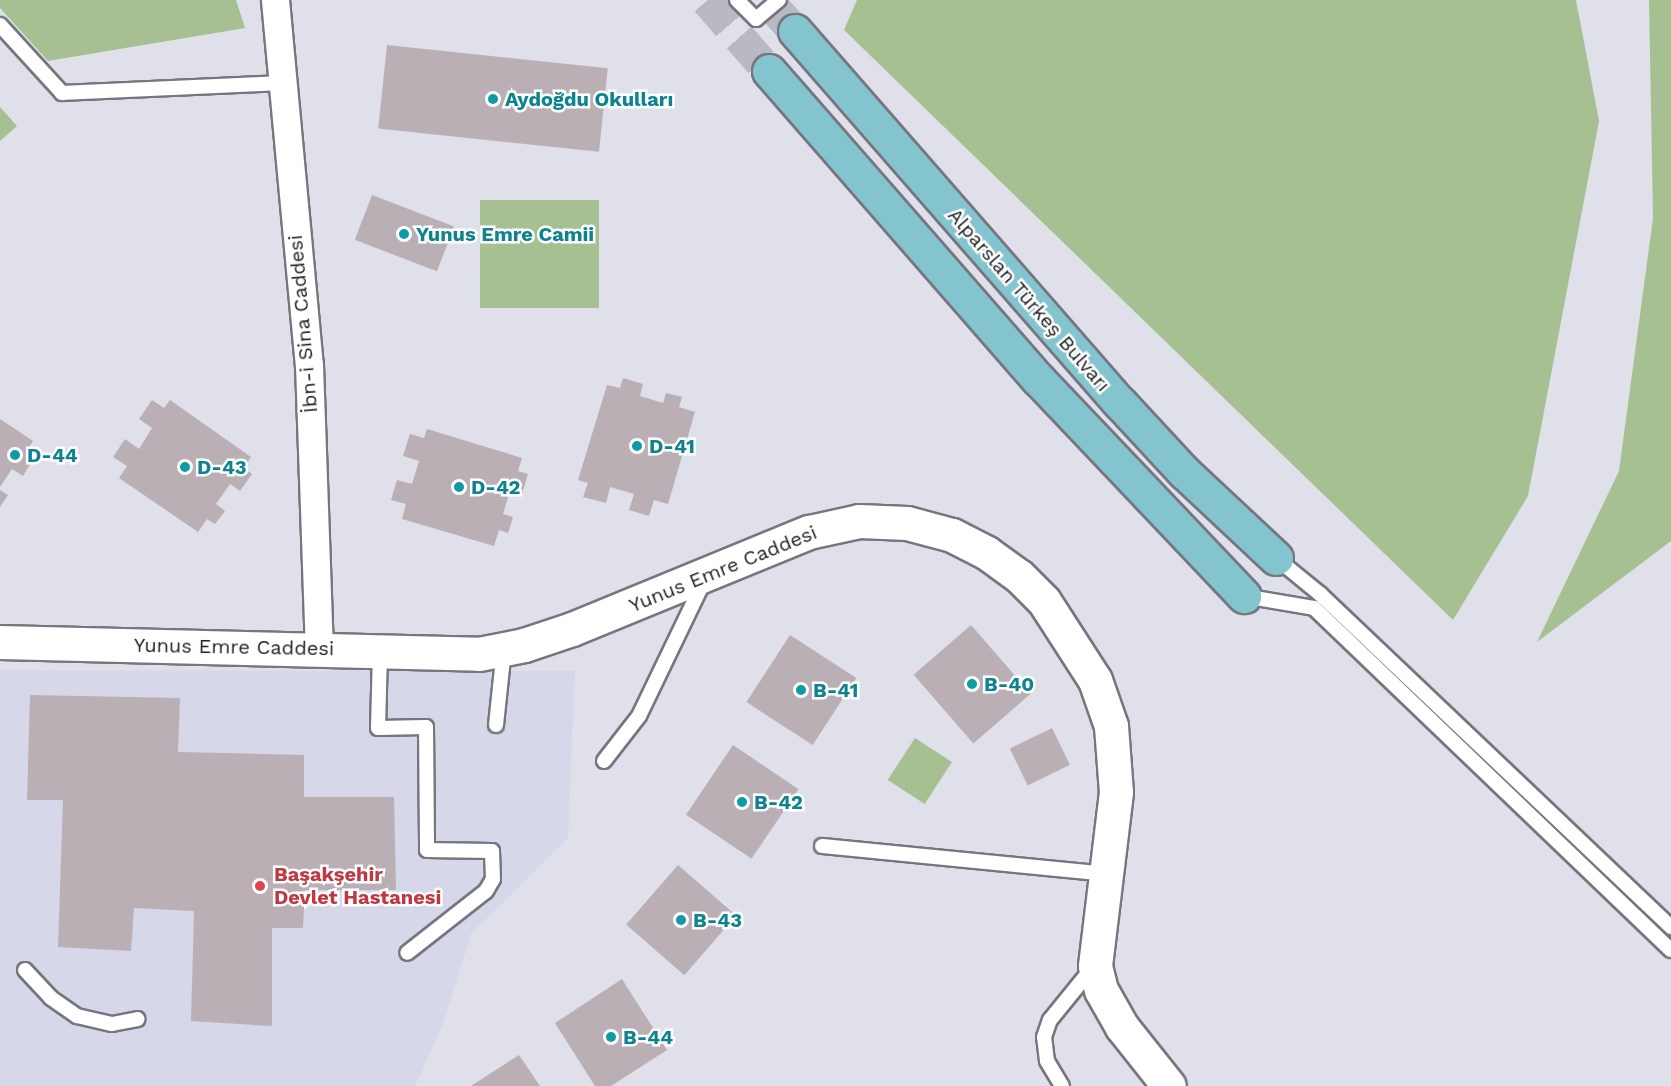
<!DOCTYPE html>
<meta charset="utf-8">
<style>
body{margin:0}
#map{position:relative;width:1671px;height:1086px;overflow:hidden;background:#dfe0ea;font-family:"Work Sans",sans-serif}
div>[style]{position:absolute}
.built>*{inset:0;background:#d6d7e9}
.green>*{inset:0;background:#a6c091;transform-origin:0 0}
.building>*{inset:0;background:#b9afb5;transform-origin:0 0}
.primary-tunnel>*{height:33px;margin-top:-16.5px;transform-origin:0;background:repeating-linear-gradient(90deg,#b8b9c2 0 33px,transparent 0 49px)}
.roads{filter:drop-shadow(2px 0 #75767f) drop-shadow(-2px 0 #75767f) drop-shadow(0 2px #75767f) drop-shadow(0 -2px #75767f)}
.service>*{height:14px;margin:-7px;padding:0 7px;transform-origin:7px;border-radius:7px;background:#fff}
.minor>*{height:27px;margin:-13.5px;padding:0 13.5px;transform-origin:13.5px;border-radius:13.5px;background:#fff}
.tertiary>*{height:33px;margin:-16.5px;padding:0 16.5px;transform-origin:16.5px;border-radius:16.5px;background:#fff}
.primary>*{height:33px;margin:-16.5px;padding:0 16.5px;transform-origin:16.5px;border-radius:16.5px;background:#83c4ce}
.dots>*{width:16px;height:16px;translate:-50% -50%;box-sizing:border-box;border:3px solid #fff;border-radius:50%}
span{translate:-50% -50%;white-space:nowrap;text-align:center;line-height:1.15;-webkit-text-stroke:5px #fff;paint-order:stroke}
.culture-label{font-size:20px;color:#0d838f;font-weight:700}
.left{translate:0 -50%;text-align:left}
.street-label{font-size:20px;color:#1e1f22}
.health-label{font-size:20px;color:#be3a42;font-weight:700}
</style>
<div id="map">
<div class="built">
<i style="clip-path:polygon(0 670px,575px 671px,568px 838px,471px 934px,443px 1024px,415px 1086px,0 1086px)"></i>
</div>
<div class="green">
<i style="clip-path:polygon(0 0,236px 0,245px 28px,48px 61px,0 8px)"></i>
<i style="clip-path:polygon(857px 0,1576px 0,1599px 121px,1528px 496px,1453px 620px,844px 30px)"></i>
<i style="clip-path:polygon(1649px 0,1671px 0,1671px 541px,1537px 642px,1619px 471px,1653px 218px)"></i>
<i style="clip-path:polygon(0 107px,17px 126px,0 141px)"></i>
<i style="left:480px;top:200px;width:119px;height:108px"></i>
<i style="left:915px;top:738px;width:44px;height:50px;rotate:33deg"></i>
</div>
<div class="building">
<i style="left:387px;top:45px;width:222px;height:84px;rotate:6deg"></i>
<i style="left:372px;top:195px;width:88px;height:48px;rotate:21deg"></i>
<i style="clip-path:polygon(623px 378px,643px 384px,640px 396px,663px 403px,666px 393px,682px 397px,679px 407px,695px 412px,668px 504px,654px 500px,649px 516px,629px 510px,634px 494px,610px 487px,606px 503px,583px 497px,588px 483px,578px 480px,607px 385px,620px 388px)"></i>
<i style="clip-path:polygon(152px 400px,164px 408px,170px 400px,251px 457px,244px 468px,252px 474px,240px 491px,230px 484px,216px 504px,225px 511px,215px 524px,207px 519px,198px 532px,119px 478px,127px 466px,113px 457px,125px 439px,139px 449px,152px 428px,139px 419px)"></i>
<i style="clip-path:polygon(0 419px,33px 441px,26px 452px,34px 458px,23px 476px,12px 469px,0 487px)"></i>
<i style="clip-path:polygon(427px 429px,522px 458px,518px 471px,528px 474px,522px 494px,510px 491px,503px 514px,513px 517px,508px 533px,499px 530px,494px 546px,402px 519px,406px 504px,391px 500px,397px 480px,412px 484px,419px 461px,403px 456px,410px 434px,424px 438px)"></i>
<i style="clip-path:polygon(0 490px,8px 495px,0 507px)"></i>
<i style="left:971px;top:625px;width:91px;height:76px;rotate:49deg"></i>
<i style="left:790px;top:635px;width:79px;height:80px;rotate:33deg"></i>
<i style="clip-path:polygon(30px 695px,180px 698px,178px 752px,304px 755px,304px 797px,394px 797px,396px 890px,305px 890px,303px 928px,272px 928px,272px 1026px,191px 1021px,194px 911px,134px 908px,131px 951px,58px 947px,63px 800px,27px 800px)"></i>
<i style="left:1052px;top:728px;width:41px;height:47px;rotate:64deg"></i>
<i style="left:733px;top:745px;width:79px;height:84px;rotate:34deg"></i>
<i style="left:678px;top:865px;width:77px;height:79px;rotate:41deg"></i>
<i style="clip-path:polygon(622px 979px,667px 1050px,611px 1086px,595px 1086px,555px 1023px)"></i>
<i style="clip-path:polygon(519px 1055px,540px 1086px,471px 1086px)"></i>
</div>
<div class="primary-tunnel">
<i style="left:707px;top:0;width:94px;rotate:48.9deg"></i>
<i style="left:767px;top:0;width:42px;rotate:47.9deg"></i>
</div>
<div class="roads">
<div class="service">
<i style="left:737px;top:0;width:27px;rotate:45deg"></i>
<i style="left:756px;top:19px;width:30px;rotate:-40deg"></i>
<i style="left:0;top:25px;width:92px;rotate:47.6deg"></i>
<i style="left:62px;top:93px;width:220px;rotate:-2.6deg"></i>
<i style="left:1276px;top:558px;width:57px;rotate:39.3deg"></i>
<i style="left:1320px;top:594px;width:484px;rotate:43.5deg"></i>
<i style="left:1244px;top:596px;width:71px;rotate:9.7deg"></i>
<i style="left:1314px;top:608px;width:494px;rotate:43.8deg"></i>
<i style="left:380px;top:652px;width:76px;rotate:91.5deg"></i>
<i style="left:378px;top:728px;width:48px;rotate:-1.2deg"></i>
<i style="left:426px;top:727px;width:123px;rotate:89.5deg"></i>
<i style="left:427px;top:850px;width:65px;rotate:0.9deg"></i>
<i style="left:492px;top:851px;width:28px;rotate:88deg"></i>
<i style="left:493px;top:879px;width:14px;rotate:120deg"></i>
<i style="left:486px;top:891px;width:100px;rotate:141.9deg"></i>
<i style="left:496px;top:725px;width:76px;rotate:-84deg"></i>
<i style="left:604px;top:761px;width:57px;rotate:-52.1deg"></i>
<i style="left:639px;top:716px;width:150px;rotate:-64.3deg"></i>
<i style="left:822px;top:846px;width:285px;rotate:5.6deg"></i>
<i style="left:25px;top:970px;width:38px;rotate:47deg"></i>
<i style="left:51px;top:998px;width:32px;rotate:35deg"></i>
<i style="left:77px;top:1016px;width:36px;rotate:13deg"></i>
<i style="left:112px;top:1024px;width:26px;rotate:-11deg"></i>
<i style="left:1062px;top:1086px;width:29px;rotate:-121deg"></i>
<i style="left:1047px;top:1061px;width:24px;rotate:-97deg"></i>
<i style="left:1044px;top:1037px;width:18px;rotate:-71deg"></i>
<i style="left:1050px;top:1020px;width:68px;rotate:-50.9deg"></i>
</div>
<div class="minor">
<i style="left:275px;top:0;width:367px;rotate:84.7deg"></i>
<i style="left:309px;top:365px;width:284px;rotate:88deg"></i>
</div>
<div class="tertiary">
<i style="left:0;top:642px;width:479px;rotate:1.4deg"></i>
<i style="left:479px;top:654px;width:46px;rotate:-11.3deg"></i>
<i style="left:524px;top:645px;width:51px;rotate:-18.4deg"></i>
<i style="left:572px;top:629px;width:256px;rotate:-22.3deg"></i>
<i style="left:809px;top:532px;width:51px;rotate:-12.4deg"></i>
<i style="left:859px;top:521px;width:48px;rotate:2.4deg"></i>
<i style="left:907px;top:523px;width:47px;rotate:14.9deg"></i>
<i style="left:952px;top:535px;width:39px;rotate:27deg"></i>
<i style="left:987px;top:553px;width:39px;rotate:36deg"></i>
<i style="left:1019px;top:576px;width:35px;rotate:45deg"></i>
<i style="left:1044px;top:601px;width:94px;rotate:57.2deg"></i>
<i style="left:1095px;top:680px;width:49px;rotate:70.8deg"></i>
<i style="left:1111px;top:726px;width:66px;rotate:85.7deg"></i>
<i style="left:1116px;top:792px;width:175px;rotate:96.9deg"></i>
<i style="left:1095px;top:966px;width:25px;rotate:76deg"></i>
<i style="left:1101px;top:990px;width:43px;rotate:60.4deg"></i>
<i style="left:1122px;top:1027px;width:75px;rotate:51.5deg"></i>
</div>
<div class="primary">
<i style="left:795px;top:31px;width:494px;rotate:48.9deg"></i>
<i style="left:1120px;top:403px;width:94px;rotate:47.2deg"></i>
<i style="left:1184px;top:472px;width:126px;rotate:43.1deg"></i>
<i style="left:769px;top:71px;width:410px;rotate:48.9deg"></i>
<i style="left:1039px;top:380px;width:298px;rotate:46.5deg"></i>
</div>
</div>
<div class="dots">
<i style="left:493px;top:99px;background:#0f9aa8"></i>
<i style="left:404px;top:234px;background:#0f9aa8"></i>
<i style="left:637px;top:446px;background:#0f9aa8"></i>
<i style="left:15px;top:455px;background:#0f9aa8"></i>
<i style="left:185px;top:467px;background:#0f9aa8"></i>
<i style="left:459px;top:487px;background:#0f9aa8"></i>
<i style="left:972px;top:684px;background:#0f9aa8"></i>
<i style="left:801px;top:690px;background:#0f9aa8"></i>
<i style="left:742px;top:802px;background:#0f9aa8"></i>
<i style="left:260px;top:886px;background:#e0444e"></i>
<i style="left:681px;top:920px;background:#0f9aa8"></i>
<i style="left:611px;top:1037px;background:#0f9aa8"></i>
</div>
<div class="culture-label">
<span class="left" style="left:505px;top:99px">Aydoğdu Okulları</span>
<span class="left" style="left:416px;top:234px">Yunus Emre Camii</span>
<span class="left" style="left:649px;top:446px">D-41</span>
<span class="left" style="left:27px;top:455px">D-44</span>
<span class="left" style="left:197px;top:467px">D-43</span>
<span class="left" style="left:471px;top:487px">D-42</span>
<span class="left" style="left:984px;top:684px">B-40</span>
<span class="left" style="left:813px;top:690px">B-41</span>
<span class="left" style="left:754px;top:802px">B-42</span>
<span class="left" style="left:693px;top:920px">B-43</span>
<span class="left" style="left:623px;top:1037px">B-44</span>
</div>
<div class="street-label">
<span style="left:1029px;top:300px;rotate:49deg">Alparslan Türkeş Bulvarı</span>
<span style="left:303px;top:324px;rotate:-95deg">İbn-i Sina Caddesi</span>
<span style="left:723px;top:569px;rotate:-22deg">Yunus Emre Caddesi</span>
<span style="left:234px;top:647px;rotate:1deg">Yunus Emre Caddesi</span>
</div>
<div class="health-label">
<span class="left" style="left:274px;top:886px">Başakşehir<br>Devlet Hastanesi</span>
</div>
</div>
